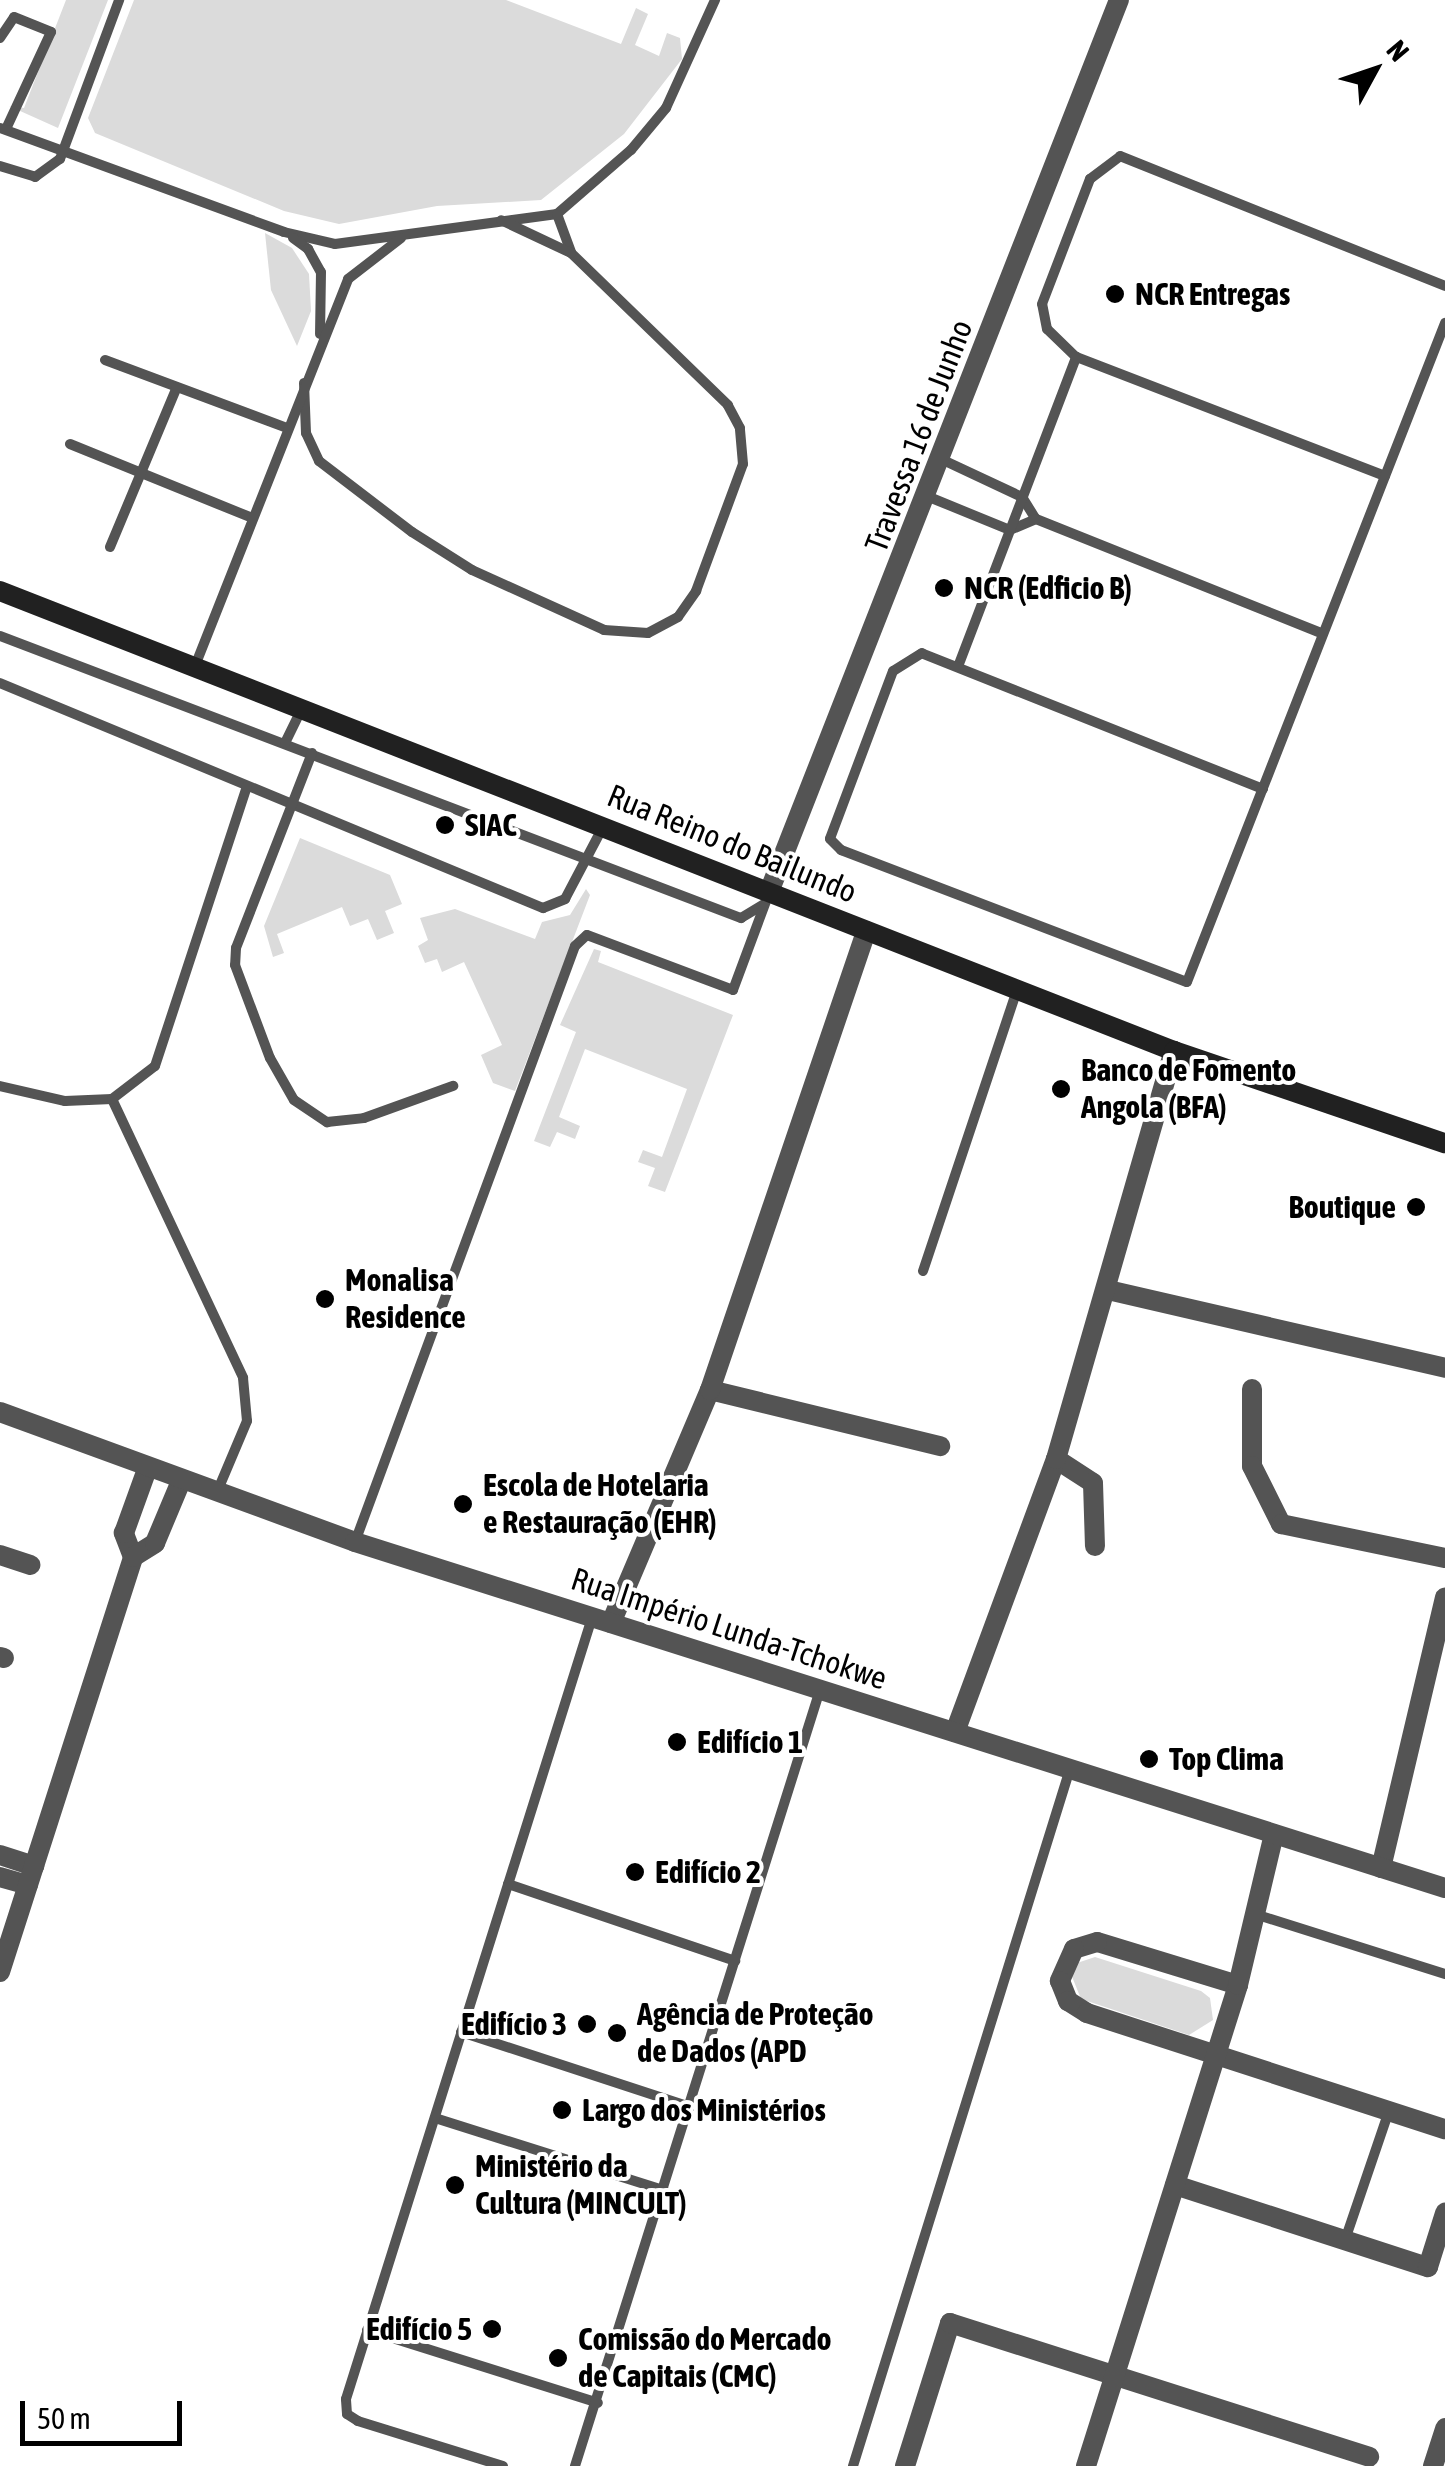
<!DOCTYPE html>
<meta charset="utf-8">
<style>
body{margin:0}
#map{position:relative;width:1445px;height:2466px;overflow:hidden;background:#fff;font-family:"Asap Condensed",sans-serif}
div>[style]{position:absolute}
.green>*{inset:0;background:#dbdbdb}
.service>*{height:10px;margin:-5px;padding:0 5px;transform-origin:5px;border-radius:5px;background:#545454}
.minor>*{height:20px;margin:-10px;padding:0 10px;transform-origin:10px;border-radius:10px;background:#545454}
.tertiary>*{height:20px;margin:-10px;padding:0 10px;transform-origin:10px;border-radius:10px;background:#545454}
.secondary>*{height:20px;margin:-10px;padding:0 10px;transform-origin:10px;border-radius:10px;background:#212121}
.dots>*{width:28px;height:28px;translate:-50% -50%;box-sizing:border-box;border:5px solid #fff;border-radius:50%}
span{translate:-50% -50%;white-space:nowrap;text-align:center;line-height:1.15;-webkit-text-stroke:8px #fff;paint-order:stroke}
.poi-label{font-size:32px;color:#000;font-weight:700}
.left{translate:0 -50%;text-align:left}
.right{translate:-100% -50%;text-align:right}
.street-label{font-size:32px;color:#000}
.north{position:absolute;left:1325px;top:20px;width:100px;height:100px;-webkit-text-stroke:8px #fff;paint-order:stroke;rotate:50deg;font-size:28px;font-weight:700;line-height:40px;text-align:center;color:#000}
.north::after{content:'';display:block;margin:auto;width:35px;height:45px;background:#000;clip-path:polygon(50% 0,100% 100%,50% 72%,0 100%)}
.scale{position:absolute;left:20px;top:2401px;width:162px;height:45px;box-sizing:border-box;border:5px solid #000;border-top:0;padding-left:12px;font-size:30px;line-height:35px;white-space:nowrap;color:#000;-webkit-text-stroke:8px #fff;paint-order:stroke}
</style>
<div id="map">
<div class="green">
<i style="clip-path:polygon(66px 0,108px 0,58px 128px,9px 106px,24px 108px)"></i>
<i style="clip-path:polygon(134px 0,506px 0,621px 44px,636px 8px,648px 14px,635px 45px,659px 56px,667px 33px,680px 38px,682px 59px,624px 134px,541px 200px,437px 206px,339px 224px,284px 211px,95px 133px,88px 118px)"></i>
<i style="clip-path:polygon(265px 233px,292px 248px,309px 274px,311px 311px,297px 346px,271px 290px)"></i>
<i style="clip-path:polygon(300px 838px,390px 875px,402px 904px,385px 911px,394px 933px,377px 940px,368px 919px,350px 926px,342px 907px,277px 934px,284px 953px,273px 957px,264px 926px)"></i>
<i style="clip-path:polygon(586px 889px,590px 895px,515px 1091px,493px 1083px,481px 1055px,502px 1045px,464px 962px,442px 972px,437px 959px,425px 963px,418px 946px,428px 940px,420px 918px,455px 909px,535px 939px,542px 922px,570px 915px)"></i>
<i style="clip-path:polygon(594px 949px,601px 951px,598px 962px,733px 1015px,665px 1192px,648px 1186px,655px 1168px,638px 1162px,643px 1150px,662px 1157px,687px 1089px,585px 1049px,559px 1117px,580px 1126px,575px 1139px,557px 1132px,550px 1147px,534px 1141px,576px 1032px,560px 1025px)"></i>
<i style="clip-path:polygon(1095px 1957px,1201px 1991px,1210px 1998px,1213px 2020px,1189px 2035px,1081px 1999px,1071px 1974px,1077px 1963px)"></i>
</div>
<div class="service">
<i style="left:0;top:38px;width:25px;rotate:-56deg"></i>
<i style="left:14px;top:17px;width:40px;rotate:22deg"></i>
<i style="left:51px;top:32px;width:107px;rotate:114.9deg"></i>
<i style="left:0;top:128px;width:302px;rotate:20.1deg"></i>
<i style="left:284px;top:232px;width:52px;rotate:13.2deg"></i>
<i style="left:335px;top:244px;width:224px;rotate:-7.7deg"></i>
<i style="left:0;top:166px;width:37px;rotate:17deg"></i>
<i style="left:35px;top:177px;width:31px;rotate:-36deg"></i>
<i style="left:60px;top:159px;width:170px;rotate:-69.6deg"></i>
<i style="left:557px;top:214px;width:98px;rotate:-40.9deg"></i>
<i style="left:631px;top:150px;width:55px;rotate:-50.2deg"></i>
<i style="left:666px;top:108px;width:119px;rotate:-65.6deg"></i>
<i style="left:557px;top:214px;width:40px;rotate:69.8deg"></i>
<i style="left:293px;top:238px;width:19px;rotate:36deg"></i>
<i style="left:308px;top:249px;width:26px;rotate:61deg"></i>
<i style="left:321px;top:272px;width:62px;rotate:90.9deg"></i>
<i style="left:105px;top:360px;width:194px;rotate:20.5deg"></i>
<i style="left:304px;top:383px;width:50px;rotate:87.7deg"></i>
<i style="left:306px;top:433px;width:31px;rotate:65deg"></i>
<i style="left:319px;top:461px;width:117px;rotate:37.4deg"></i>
<i style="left:412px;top:532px;width:71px;rotate:32.3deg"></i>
<i style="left:472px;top:570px;width:145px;rotate:24.4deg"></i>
<i style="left:604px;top:630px;width:44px;rotate:3.9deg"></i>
<i style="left:648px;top:633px;width:34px;rotate:-28deg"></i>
<i style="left:678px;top:617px;width:32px;rotate:-55deg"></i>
<i style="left:696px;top:591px;width:135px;rotate:-69.7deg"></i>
<i style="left:743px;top:464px;width:36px;rotate:-95deg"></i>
<i style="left:740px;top:428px;width:26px;rotate:-118deg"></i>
<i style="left:728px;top:405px;width:219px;rotate:-135.9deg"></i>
<i style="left:571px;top:253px;width:77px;rotate:-154.8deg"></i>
<i style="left:70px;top:444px;width:196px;rotate:22.1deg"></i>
<i style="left:943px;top:460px;width:87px;rotate:25.1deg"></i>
<i style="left:1022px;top:497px;width:26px;rotate:58deg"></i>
<i style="left:1036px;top:519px;width:309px;rotate:21.8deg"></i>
<i style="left:1385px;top:476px;width:331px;rotate:-158.9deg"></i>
<i style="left:1076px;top:357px;width:40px;rotate:-136deg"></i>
<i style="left:1047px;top:329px;width:25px;rotate:-101deg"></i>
<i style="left:1042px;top:304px;width:134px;rotate:-69deg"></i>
<i style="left:1090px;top:179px;width:38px;rotate:-37deg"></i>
<i style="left:1120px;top:156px;width:350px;rotate:21.8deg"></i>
<i style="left:929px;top:497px;width:87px;rotate:22.2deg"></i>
<i style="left:1010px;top:530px;width:28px;rotate:-23deg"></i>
<i style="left:110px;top:547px;width:173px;rotate:-67.3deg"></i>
<i style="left:0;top:636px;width:793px;rotate:20.84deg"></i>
<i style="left:741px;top:918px;width:26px;rotate:-31deg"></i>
<i style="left:959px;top:664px;width:329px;rotate:-69.1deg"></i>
<i style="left:195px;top:666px;width:416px;rotate:-68.4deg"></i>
<i style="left:348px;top:279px;width:67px;rotate:-37.7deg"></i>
<i style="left:0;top:683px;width:588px;rotate:22.51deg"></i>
<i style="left:543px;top:908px;width:24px;rotate:-22deg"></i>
<i style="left:565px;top:899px;width:84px;rotate:-62.2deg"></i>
<i style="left:285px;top:743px;width:39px;rotate:-64deg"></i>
<i style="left:312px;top:753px;width:209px;rotate:111.3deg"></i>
<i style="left:236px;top:948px;width:17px;rotate:93deg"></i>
<i style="left:235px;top:965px;width:99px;rotate:69.4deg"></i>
<i style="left:270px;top:1058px;width:48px;rotate:60.3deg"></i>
<i style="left:294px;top:1100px;width:40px;rotate:34deg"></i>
<i style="left:327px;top:1122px;width:37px;rotate:-6deg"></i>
<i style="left:364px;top:1118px;width:95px;rotate:-19.8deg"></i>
<i style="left:1263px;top:789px;width:367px;rotate:-158.3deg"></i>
<i style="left:922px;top:653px;width:34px;rotate:148deg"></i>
<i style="left:893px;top:671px;width:179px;rotate:110.6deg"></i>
<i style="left:830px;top:839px;width:16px;rotate:45deg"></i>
<i style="left:841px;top:850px;width:370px;rotate:20.9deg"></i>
<i style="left:1187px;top:982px;width:708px;rotate:-68.62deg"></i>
<i style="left:0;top:1086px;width:67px;rotate:13deg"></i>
<i style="left:65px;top:1101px;width:47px;rotate:-2.4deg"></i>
<i style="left:112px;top:1099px;width:308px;rotate:64.8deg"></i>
<i style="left:243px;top:1378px;width:43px;rotate:84.7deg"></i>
<i style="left:247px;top:1421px;width:77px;rotate:112.9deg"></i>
<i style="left:112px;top:1099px;width:54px;rotate:-37.5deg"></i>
<i style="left:155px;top:1066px;width:294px;rotate:-71.8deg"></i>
<i style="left:923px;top:1271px;width:296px;rotate:-71.5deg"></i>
<i style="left:355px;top:1542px;width:635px;rotate:-69.74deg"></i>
<i style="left:575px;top:946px;width:16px;rotate:-43deg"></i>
<i style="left:587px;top:935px;width:156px;rotate:20.6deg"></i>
<i style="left:733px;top:990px;width:103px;rotate:-69.6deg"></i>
<i style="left:508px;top:1884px;width:240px;rotate:18.7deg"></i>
<i style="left:1258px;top:1915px;width:196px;rotate:17.5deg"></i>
<i style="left:461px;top:2032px;width:242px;rotate:18.1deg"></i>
<i style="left:435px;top:2118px;width:240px;rotate:17.5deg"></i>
<i style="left:1345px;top:2240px;width:136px;rotate:-71.2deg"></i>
<i style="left:367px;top:2330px;width:242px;rotate:17.5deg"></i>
<i style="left:503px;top:2466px;width:152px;rotate:-162.8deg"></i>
<i style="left:358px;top:2421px;width:13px;rotate:-148deg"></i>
<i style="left:347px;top:2414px;width:15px;rotate:-94deg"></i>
<i style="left:346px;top:2399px;width:819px;rotate:-72.52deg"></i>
<i style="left:575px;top:2466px;width:814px;rotate:-72.48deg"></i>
<i style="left:853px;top:2466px;width:730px;rotate:-72.71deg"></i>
</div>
<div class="minor">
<i style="left:1108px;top:1290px;width:346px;rotate:13deg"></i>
<i style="left:1252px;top:1389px;width:77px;rotate:90deg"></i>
<i style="left:1252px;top:1466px;width:65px;rotate:63.4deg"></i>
<i style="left:1281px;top:1524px;width:167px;rotate:11.7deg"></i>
<i style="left:710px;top:1390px;width:237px;rotate:13.7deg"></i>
<i style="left:1056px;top:1459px;width:44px;rotate:33deg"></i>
<i style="left:1093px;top:1483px;width:63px;rotate:88.2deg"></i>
<i style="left:0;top:1555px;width:32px;rotate:18deg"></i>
<i style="left:133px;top:1557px;width:26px;rotate:-111deg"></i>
<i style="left:124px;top:1533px;width:68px;rotate:-70.2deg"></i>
<i style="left:611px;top:1623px;width:253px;rotate:-67deg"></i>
<i style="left:710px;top:1390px;width:485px;rotate:-71.2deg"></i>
<i style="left:0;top:1657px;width:4px;rotate:14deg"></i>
<i style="left:955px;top:1732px;width:291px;rotate:-69.7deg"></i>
<i style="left:1056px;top:1459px;width:425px;rotate:-73.9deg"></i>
<i style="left:0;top:1855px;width:36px;rotate:18deg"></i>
<i style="left:1381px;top:1868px;width:278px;rotate:-76.7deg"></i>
<i style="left:0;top:1877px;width:29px;rotate:16deg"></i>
<i style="left:0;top:1972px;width:436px;rotate:-72.2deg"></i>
<i style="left:133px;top:1557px;width:26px;rotate:-32deg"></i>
<i style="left:155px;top:1543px;width:67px;rotate:-67.2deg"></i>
<i style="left:1238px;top:1985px;width:147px;rotate:-163deg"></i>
<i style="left:1097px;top:1942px;width:24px;rotate:163deg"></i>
<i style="left:1074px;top:1949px;width:35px;rotate:114deg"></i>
<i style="left:1060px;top:1981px;width:22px;rotate:68deg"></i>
<i style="left:1068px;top:2001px;width:22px;rotate:32deg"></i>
<i style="left:1087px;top:2013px;width:376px;rotate:18deg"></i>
<i style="left:1175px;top:2185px;width:266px;rotate:18deg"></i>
<i style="left:1428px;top:2267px;width:57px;rotate:-72.5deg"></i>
<i style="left:905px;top:2466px;width:150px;rotate:-72.5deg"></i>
<i style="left:950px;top:2323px;width:440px;rotate:17.7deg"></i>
<i style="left:1086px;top:2466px;width:504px;rotate:-72.46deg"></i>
<i style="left:1238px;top:1985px;width:155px;rotate:-76.6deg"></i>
</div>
<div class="tertiary">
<i style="left:769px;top:892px;width:958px;rotate:-68.58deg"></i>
<i style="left:0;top:1412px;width:378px;rotate:20.1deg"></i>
<i style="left:355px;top:1542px;width:1144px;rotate:17.61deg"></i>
<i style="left:1433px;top:2466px;width:40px;rotate:-72deg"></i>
</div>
<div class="secondary">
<i style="left:0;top:591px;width:1261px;rotate:21.4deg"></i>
<i style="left:1174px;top:1051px;width:286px;rotate:18.8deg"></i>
</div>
<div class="dots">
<i style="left:1115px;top:294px;background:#000"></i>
<i style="left:944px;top:588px;background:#000"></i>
<i style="left:445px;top:825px;background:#000"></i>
<i style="left:1061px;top:1089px;background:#000"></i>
<i style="left:1416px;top:1207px;background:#000"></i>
<i style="left:325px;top:1299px;background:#000"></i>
<i style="left:463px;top:1504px;background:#000"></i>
<i style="left:677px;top:1742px;background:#000"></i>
<i style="left:1149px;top:1759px;background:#000"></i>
<i style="left:635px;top:1872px;background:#000"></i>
<i style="left:587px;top:2024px;background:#000"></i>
<i style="left:617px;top:2033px;background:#000"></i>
<i style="left:562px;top:2110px;background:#000"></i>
<i style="left:455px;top:2185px;background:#000"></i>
<i style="left:492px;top:2329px;background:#000"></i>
<i style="left:558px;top:2358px;background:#000"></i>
</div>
<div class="poi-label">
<span class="left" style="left:1135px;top:294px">NCR Entregas</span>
<span class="left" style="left:964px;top:588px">NCR (Edficio B)</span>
<span class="left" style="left:465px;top:825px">SIAC</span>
<span class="left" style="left:1081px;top:1089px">Banco de Fomento<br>Angola (BFA)</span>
<span class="right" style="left:1396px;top:1207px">Boutique</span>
<span class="left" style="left:345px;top:1299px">Monalisa<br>Residence</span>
<span class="left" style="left:483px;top:1504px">Escola de Hotelaria<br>e Restauração (EHR)</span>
<span class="left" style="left:697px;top:1742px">Edifício 1</span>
<span class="left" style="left:1169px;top:1759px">Top Clima</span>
<span class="left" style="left:655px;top:1872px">Edifício 2</span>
<span class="left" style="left:637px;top:2033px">Agência de Proteção<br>de Dados (APD</span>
<span class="right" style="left:567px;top:2024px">Edifício 3</span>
<span class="left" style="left:582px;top:2110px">Largo dos Ministérios</span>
<span class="left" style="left:475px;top:2185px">Ministério da<br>Cultura (MINCULT)</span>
<span class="right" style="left:472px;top:2329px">Edifício 5</span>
<span class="left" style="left:578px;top:2358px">Comissão do Mercado<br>de Capitais (CMC)</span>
</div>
<div class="street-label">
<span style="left:919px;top:436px;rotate:-69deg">Travessa 16 de Junho</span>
<span style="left:732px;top:844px;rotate:22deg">Rua Reino do Bailundo</span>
<span style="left:729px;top:1629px;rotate:18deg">Rua Império Lunda-Tchokwe</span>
</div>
<div class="north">N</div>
<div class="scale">50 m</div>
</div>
